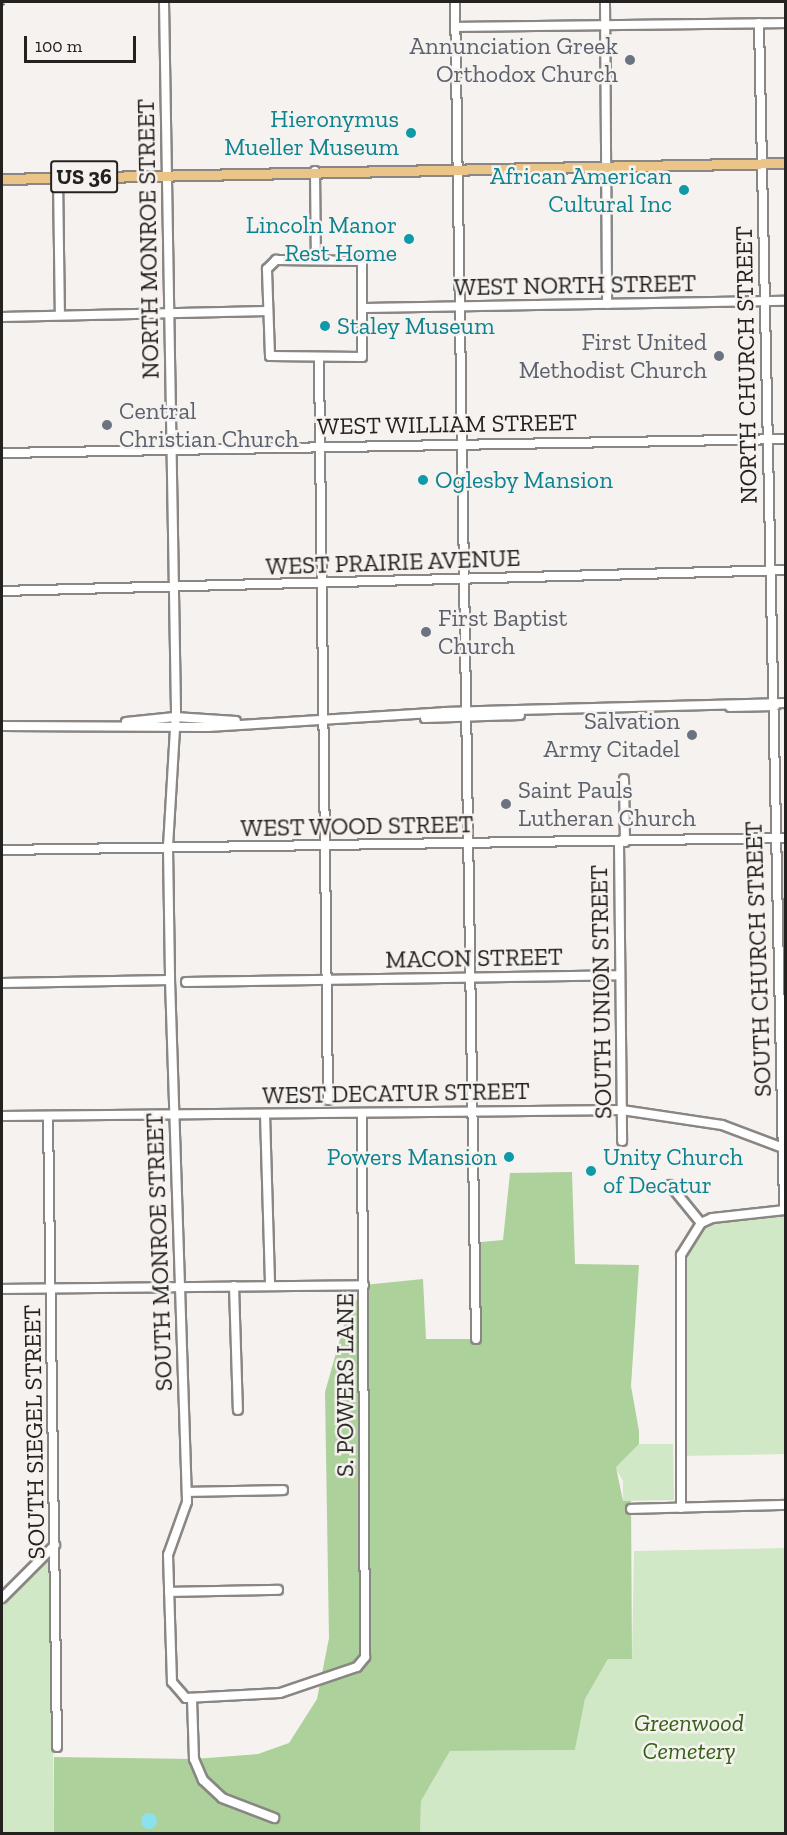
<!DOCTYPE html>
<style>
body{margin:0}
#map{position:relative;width:787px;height:1835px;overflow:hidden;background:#f6f2ef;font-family:"Zilla Slab",serif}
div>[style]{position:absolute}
.green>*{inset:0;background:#d1e8c6;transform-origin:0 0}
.forest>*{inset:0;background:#add19b}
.water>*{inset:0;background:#8ce2ec}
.round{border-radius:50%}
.roads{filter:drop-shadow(2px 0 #898684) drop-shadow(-2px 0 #898684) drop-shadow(0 2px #898684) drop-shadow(0 -2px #898684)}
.minor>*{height:8px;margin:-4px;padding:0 4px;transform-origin:4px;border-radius:4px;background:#fff}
.major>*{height:9px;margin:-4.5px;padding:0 4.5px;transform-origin:4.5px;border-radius:4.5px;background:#ebc587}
.rail>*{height:4.5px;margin-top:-2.25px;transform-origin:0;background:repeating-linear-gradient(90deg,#f6f2ef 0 7px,#696765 0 14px);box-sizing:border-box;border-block:2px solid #696765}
.dots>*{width:16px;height:16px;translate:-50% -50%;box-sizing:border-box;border:3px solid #f6f2ef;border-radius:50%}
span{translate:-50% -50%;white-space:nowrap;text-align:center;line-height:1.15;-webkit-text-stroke:5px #f6f2ef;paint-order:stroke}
.shield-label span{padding:2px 4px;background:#f6f2ef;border:2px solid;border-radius:4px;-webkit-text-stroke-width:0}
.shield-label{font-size:22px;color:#242221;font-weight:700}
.worship-label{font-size:24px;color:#5b616d}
.right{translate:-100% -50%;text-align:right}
.left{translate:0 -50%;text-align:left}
.culture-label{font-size:24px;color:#0d838f}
.street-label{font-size:24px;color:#242221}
.park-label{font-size:24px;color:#356117;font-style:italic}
.frame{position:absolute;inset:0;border:3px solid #242221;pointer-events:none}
.scale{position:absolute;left:24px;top:36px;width:112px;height:27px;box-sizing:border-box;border:3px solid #242221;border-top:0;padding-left:8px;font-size:18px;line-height:21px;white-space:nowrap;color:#242221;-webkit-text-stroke:4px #f6f2ef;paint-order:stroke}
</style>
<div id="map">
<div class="green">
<i style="left:782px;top:851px;width:2px;height:76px"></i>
<i style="clip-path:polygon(785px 1210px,785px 1454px,681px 1456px,679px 1281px,687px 1242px,701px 1223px,725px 1213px)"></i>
<i style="clip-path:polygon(639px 1444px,673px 1444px,674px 1500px,623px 1501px,623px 1481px,615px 1467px)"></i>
<i style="clip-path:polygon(51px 1544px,54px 1833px,2px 1834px,2px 1592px)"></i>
<i style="clip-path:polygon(785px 1548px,785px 1833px,420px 1834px,421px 1801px,450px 1751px,575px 1750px,585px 1699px,608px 1659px,632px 1659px,634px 1551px)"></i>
</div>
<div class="forest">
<i style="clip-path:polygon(572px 1172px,575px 1264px,639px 1265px,631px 1386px,639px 1431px,639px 1444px,616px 1467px,623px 1501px,631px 1501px,632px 1659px,608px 1659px,585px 1699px,575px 1750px,450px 1751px,421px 1801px,420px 1834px,54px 1833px,54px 1757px,194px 1759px,258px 1754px,289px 1743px,317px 1699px,329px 1638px,325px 1392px,344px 1325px,364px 1285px,423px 1279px,426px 1339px,476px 1339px,481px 1242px,503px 1240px,510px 1173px)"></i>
</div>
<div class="water">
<i class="round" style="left:141px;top:1813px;width:16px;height:16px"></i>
</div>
<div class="roads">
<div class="minor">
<i style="left:164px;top:2px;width:710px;rotate:89.03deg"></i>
<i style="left:176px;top:712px;width:136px;rotate:93.4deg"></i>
<i style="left:168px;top:848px;width:132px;rotate:89.1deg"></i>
<i style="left:170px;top:980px;width:522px;rotate:88.13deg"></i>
<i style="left:187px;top:1502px;width:56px;rotate:109.7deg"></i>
<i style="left:168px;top:1555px;width:127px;rotate:88.2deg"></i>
<i style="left:172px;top:1682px;width:21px;rotate:49deg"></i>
<i style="left:186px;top:1698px;width:94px;rotate:-3deg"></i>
<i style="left:280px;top:1693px;width:81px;rotate:-18.7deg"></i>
<i style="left:357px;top:1667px;width:13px;rotate:-51deg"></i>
<i style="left:365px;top:1657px;width:544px;rotate:-90.32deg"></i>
<i style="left:455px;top:2px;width:1337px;rotate:89.1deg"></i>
<i style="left:605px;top:2px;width:302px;rotate:89.6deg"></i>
<i style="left:759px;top:23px;width:1187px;rotate:88.79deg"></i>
<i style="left:455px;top:27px;width:331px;rotate:-0.7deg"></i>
<i style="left:315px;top:171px;width:89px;rotate:89.4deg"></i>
<i style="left:58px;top:178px;width:137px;rotate:89.2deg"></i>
<i style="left:276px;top:260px;width:86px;rotate:0.7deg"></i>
<i style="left:362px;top:261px;width:96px;rotate:90deg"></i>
<i style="left:362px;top:357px;width:92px;rotate:-179.4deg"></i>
<i style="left:270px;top:356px;width:87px;rotate:-92deg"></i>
<i style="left:267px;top:269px;width:13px;rotate:-45deg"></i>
<i style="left:365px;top:308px;width:421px;rotate:-1deg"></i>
<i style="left:2px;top:317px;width:265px;rotate:-1.3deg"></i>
<i style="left:319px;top:359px;width:741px;rotate:89.3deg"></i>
<i style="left:2px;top:453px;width:784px;rotate:-1.02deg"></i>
<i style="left:2px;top:591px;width:784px;rotate:-1.53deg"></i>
<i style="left:730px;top:707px;width:45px;rotate:-1.3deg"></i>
<i style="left:425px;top:718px;width:95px;rotate:-1.8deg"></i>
<i style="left:126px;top:722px;width:49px;rotate:-5.8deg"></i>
<i style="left:175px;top:717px;width:61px;rotate:3.8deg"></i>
<i style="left:2px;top:726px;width:206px;rotate:0.3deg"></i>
<i style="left:208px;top:727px;width:236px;rotate:-3.6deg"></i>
<i style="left:444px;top:712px;width:342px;rotate:-1.5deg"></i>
<i style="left:624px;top:779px;width:63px;rotate:89.1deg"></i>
<i style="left:619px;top:843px;width:298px;rotate:89.4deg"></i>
<i style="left:2px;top:850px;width:784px;rotate:-0.88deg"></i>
<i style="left:186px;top:982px;width:434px;rotate:-0.9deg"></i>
<i style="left:2px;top:983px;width:168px;rotate:-1deg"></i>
<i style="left:265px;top:1114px;width:172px;rotate:88.3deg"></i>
<i style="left:2px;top:1116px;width:620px;rotate:-0.55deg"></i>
<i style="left:622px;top:1110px;width:101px;rotate:8.5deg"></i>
<i style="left:722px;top:1125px;width:68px;rotate:20.6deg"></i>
<i style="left:48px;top:1116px;width:631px;rotate:89.18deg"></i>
<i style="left:670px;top:1185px;width:49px;rotate:50.8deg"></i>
<i style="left:234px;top:1286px;width:124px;rotate:88.2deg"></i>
<i style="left:2px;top:1289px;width:362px;rotate:-0.6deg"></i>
<i style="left:187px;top:1492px;width:96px;rotate:-1.2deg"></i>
<i style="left:681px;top:1508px;width:253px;rotate:-90deg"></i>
<i style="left:681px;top:1255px;width:38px;rotate:-58deg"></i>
<i style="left:701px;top:1223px;width:12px;rotate:-24deg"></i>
<i style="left:712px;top:1218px;width:74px;rotate:-6.2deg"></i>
<i style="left:631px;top:1509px;width:155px;rotate:-1.5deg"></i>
<i style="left:169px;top:1592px;width:109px;rotate:-1.1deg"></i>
<i style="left:2px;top:1598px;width:75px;rotate:-45deg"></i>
<i style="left:192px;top:1699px;width:60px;rotate:88.1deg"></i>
<i style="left:194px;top:1759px;width:23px;rotate:67deg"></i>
<i style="left:203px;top:1780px;width:26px;rotate:43deg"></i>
<i style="left:222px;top:1798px;width:56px;rotate:21deg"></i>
</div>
<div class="major">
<i style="left:2px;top:179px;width:784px;rotate:-1.17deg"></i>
</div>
</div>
<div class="rail">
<i style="left:2px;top:3px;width:2px;rotate:-27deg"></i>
</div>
<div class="dots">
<i style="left:630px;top:60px;background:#6b7280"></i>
<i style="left:411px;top:133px;background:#0f9aa8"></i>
<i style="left:684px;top:190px;background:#0f9aa8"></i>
<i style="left:409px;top:239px;background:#0f9aa8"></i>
<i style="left:325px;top:326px;background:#0f9aa8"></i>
<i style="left:719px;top:356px;background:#6b7280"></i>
<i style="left:107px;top:425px;background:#6b7280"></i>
<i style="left:423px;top:480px;background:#0f9aa8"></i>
<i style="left:426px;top:632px;background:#6b7280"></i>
<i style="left:692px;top:735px;background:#6b7280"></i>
<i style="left:506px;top:804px;background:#6b7280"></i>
<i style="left:509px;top:1157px;background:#0f9aa8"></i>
<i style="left:591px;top:1171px;background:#0f9aa8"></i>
</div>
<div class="shield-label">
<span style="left:84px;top:177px">US 36</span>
</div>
<div class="worship-label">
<span class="right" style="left:618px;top:60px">Annunciation Greek<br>Orthodox Church</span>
<span class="right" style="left:707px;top:356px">First United<br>Methodist Church</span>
<span class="left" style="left:119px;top:425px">Central<br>Christian Church</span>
<span class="left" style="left:438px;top:632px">First Baptist<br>Church</span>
<span class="right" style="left:680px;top:735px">Salvation<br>Army Citadel</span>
<span class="left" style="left:518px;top:804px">Saint Pauls<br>Lutheran Church</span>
</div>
<div class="culture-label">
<span class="right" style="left:399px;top:133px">Hieronymus<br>Mueller Museum</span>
<span class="right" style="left:672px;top:190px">African American<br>Cultural Inc</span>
<span class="right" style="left:397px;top:239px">Lincoln Manor<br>Rest Home</span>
<span class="left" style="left:337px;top:326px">Staley Museum</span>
<span class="left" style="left:435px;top:480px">Oglesby Mansion</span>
<span class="right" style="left:497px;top:1157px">Powers Mansion</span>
<span class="left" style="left:603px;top:1171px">Unity Church<br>of Decatur</span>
</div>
<div class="street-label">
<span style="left:148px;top:239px;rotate:-91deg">NORTH MONROE STREET</span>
<span style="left:575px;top:285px;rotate:-1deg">WEST NORTH STREET</span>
<span style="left:746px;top:365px;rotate:-91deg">NORTH CHURCH STREET</span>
<span style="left:447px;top:424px;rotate:-1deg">WEST WILLIAM STREET</span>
<span style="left:393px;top:562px;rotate:-2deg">WEST PRAIRIE AVENUE</span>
<span style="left:357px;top:826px;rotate:-1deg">WEST WOOD STREET</span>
<span style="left:474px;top:958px;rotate:-1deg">MACON STREET</span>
<span style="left:758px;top:959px;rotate:-92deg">SOUTH CHURCH STREET</span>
<span style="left:601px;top:992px;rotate:-91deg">SOUTH UNION STREET</span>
<span style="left:396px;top:1093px;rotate:-1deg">WEST DECATUR STREET</span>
<span style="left:159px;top:1252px;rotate:-92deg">SOUTH MONROE STREET</span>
<span style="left:345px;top:1385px;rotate:-90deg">S. POWERS LANE</span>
<span style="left:34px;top:1432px;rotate:-91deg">SOUTH SIEGEL STREET</span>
</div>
<div class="park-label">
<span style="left:689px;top:1737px">Greenwood<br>Cemetery</span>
</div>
<div class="frame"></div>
<div class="scale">100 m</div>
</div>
